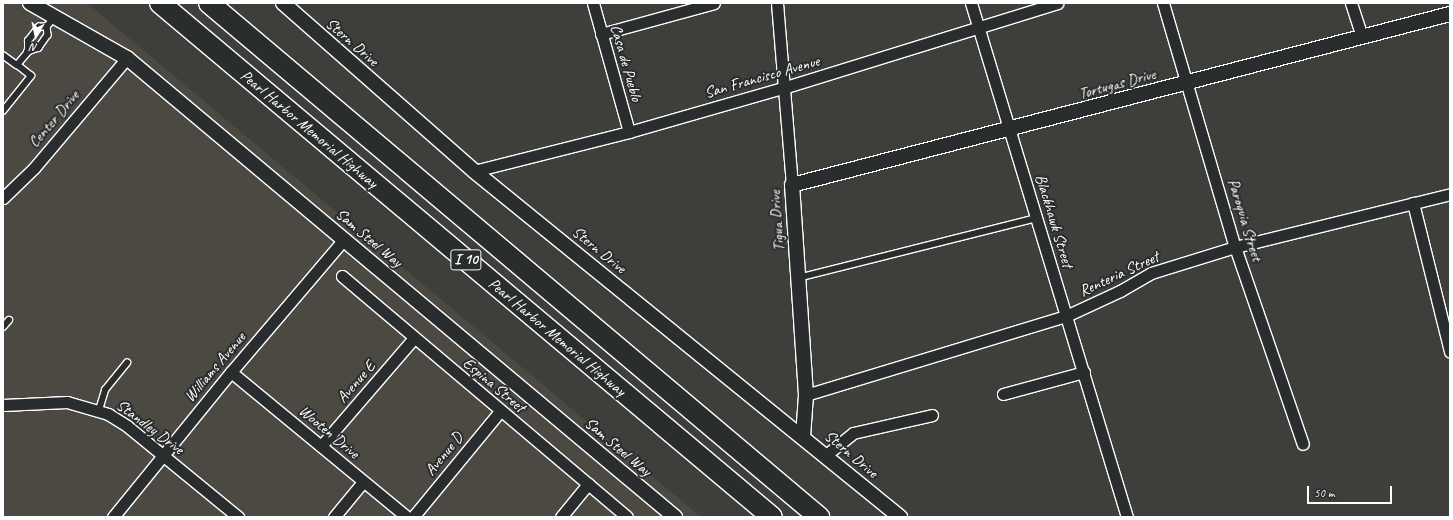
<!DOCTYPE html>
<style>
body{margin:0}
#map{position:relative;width:1453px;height:520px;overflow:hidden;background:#3e3e3a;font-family:Caveat,sans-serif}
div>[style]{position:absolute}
.built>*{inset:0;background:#4c4942}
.roads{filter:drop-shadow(1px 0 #fff) drop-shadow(-1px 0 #fff) drop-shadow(0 1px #fff) drop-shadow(0 -1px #fff)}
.service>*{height:5.5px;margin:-2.75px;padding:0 2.75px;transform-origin:2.75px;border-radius:2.75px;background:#2a2d2e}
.minor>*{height:11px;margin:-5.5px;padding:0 5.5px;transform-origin:5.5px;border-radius:5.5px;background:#2a2d2e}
.tertiary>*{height:14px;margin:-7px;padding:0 7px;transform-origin:7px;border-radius:7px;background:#2a2d2e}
.motorway>*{height:20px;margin:-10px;padding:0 10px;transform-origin:10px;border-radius:10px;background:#2a2d2e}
span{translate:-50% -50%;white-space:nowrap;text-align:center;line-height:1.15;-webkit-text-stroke:4px #2a2d2e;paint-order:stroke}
.shield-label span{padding:1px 3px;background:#2a2d2e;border:1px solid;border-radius:3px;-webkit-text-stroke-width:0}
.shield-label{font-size:15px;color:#fff;font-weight:700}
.street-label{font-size:16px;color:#fff}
.frame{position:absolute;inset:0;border:4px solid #fff;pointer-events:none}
.north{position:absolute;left:16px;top:16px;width:40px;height:40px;-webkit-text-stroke:3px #2a2d2e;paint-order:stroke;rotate:189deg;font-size:11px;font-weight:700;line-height:16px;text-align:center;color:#fff}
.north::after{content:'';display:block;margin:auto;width:14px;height:18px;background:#fff;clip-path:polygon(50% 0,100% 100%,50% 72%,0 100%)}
.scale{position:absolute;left:1307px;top:486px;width:85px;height:18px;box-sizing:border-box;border:2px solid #fff;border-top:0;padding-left:5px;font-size:12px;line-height:14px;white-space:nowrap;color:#fff;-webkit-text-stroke:3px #2a2d2e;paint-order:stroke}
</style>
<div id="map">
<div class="built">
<i style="clip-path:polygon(3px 3px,87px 3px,701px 517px,3px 517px)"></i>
</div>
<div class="roads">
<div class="service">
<i style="left:47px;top:26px;width:9px;rotate:84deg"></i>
<i style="left:48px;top:35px;width:16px;rotate:125deg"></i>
<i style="left:39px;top:48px;width:12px;rotate:160deg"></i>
<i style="left:28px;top:52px;width:11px;rotate:-90deg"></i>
<i style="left:28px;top:41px;width:18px;rotate:-52deg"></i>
<i style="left:39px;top:27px;width:8px;rotate:-7deg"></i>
<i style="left:47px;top:26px;width:11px;rotate:-49deg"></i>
<i style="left:3px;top:55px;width:17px;rotate:36deg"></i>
<i style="left:3px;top:111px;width:45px;rotate:-51.3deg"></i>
<i style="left:31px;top:76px;width:18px;rotate:-142deg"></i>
<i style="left:17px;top:65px;width:17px;rotate:-50deg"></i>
<i style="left:798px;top:278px;width:245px;rotate:-14.1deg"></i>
<i style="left:3px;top:327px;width:9px;rotate:-49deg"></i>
<i style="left:99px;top:410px;width:21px;rotate:-73deg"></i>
<i style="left:105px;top:390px;width:35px;rotate:-51deg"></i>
</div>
<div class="minor">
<i style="left:593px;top:3px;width:134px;rotate:74.4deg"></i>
<i style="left:777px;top:3px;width:183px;rotate:85.3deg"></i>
<i style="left:971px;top:3px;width:537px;rotate:73.12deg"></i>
<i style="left:1163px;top:3px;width:254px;rotate:73.6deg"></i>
<i style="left:1235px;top:247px;width:208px;rotate:71deg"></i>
<i style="left:1351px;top:3px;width:36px;rotate:72deg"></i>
<i style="left:601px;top:34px;width:117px;rotate:-15.3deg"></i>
<i style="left:474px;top:171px;width:160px;rotate:-14.1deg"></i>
<i style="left:629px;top:132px;width:163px;rotate:-16deg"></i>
<i style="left:786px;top:87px;width:284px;rotate:-17.2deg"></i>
<i style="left:3px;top:198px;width:43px;rotate:-44.1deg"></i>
<i style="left:34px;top:168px;width:144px;rotate:-49.8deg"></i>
<i style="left:1413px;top:203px;width:153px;rotate:76deg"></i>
<i style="left:342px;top:276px;width:373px;rotate:40.2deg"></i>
<i style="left:231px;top:372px;width:228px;rotate:39.5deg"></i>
<i style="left:1003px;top:394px;width:84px;rotate:-15.2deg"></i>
<i style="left:806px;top:395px;width:272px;rotate:-16.9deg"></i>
<i style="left:1066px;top:316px;width:60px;rotate:-24.8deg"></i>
<i style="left:1120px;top:291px;width:36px;rotate:-30deg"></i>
<i style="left:1151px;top:273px;width:88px;rotate:-17.2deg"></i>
<i style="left:1235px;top:247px;width:221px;rotate:-13.8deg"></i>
<i style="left:3px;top:405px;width:64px;rotate:-2.7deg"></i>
<i style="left:67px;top:402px;width:43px;rotate:16.3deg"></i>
<i style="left:108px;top:414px;width:22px;rotate:32deg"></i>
<i style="left:127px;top:426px;width:144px;rotate:39.3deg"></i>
<i style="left:321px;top:446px;width:143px;rotate:-49.3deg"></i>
<i style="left:826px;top:455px;width:35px;rotate:-39deg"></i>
<i style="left:853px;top:433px;width:81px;rotate:-12.8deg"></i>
<i style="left:113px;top:517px;width:187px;rotate:-50.9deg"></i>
<i style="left:231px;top:372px;width:175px;rotate:-49.6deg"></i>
<i style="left:334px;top:517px;width:45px;rotate:-50.4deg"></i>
<i style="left:413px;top:517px;width:137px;rotate:-50.6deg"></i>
<i style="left:561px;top:517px;width:43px;rotate:-50.7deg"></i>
</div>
<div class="tertiary">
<i style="left:30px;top:3px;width:112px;rotate:29.6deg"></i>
<i style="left:127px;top:58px;width:715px;rotate:39.95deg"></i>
<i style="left:283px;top:3px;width:254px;rotate:41.3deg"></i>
<i style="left:474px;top:171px;width:549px;rotate:39.08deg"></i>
<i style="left:803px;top:437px;width:42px;rotate:-85.9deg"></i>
<i style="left:806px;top:395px;width:210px;rotate:-93.8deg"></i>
<i style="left:792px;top:185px;width:680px;rotate:-14.57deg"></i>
</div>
<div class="motorway">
<i style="left:160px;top:3px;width:799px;rotate:40.03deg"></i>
<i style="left:209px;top:3px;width:798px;rotate:40.12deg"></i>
</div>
</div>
<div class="shield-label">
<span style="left:466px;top:260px">I 10</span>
</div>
<div class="street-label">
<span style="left:352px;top:42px;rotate:41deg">Stern Drive</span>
<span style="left:626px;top:63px;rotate:74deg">Casa de Pueblo</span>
<span style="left:762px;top:77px;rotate:-16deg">San Francisco Avenue</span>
<span style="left:1117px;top:84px;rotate:-15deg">Tortugas Drive</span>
<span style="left:54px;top:119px;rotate:-50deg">Center Drive</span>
<span style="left:309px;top:129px;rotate:40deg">Pearl Harbor Memorial Highway</span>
<span style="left:1245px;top:220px;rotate:73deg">Paroquia Street</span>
<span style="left:777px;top:221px;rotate:-94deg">Tigua Drive</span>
<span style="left:1054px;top:221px;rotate:73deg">Blackhawk Street</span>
<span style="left:369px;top:238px;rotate:40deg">Sam Steel Way</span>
<span style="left:599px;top:250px;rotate:39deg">Stern Drive</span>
<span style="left:1119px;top:274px;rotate:-25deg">Renteria Street</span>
<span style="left:557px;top:337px;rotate:40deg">Pearl Harbor Memorial Highway</span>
<span style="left:215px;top:367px;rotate:-50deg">Williams Avenue</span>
<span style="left:356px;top:382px;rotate:-49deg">Avenue E</span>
<span style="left:494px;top:385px;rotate:40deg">Espina Street</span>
<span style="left:150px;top:427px;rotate:37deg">Standley Drive</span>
<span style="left:329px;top:432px;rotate:40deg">Wooten Drive</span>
<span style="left:618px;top:447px;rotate:40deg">Sam Steel Way</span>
<span style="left:444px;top:454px;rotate:-51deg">Avenue D</span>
<span style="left:851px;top:454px;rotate:40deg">Stern Drive</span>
</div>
<div class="frame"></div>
<div class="north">N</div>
<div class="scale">50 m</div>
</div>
